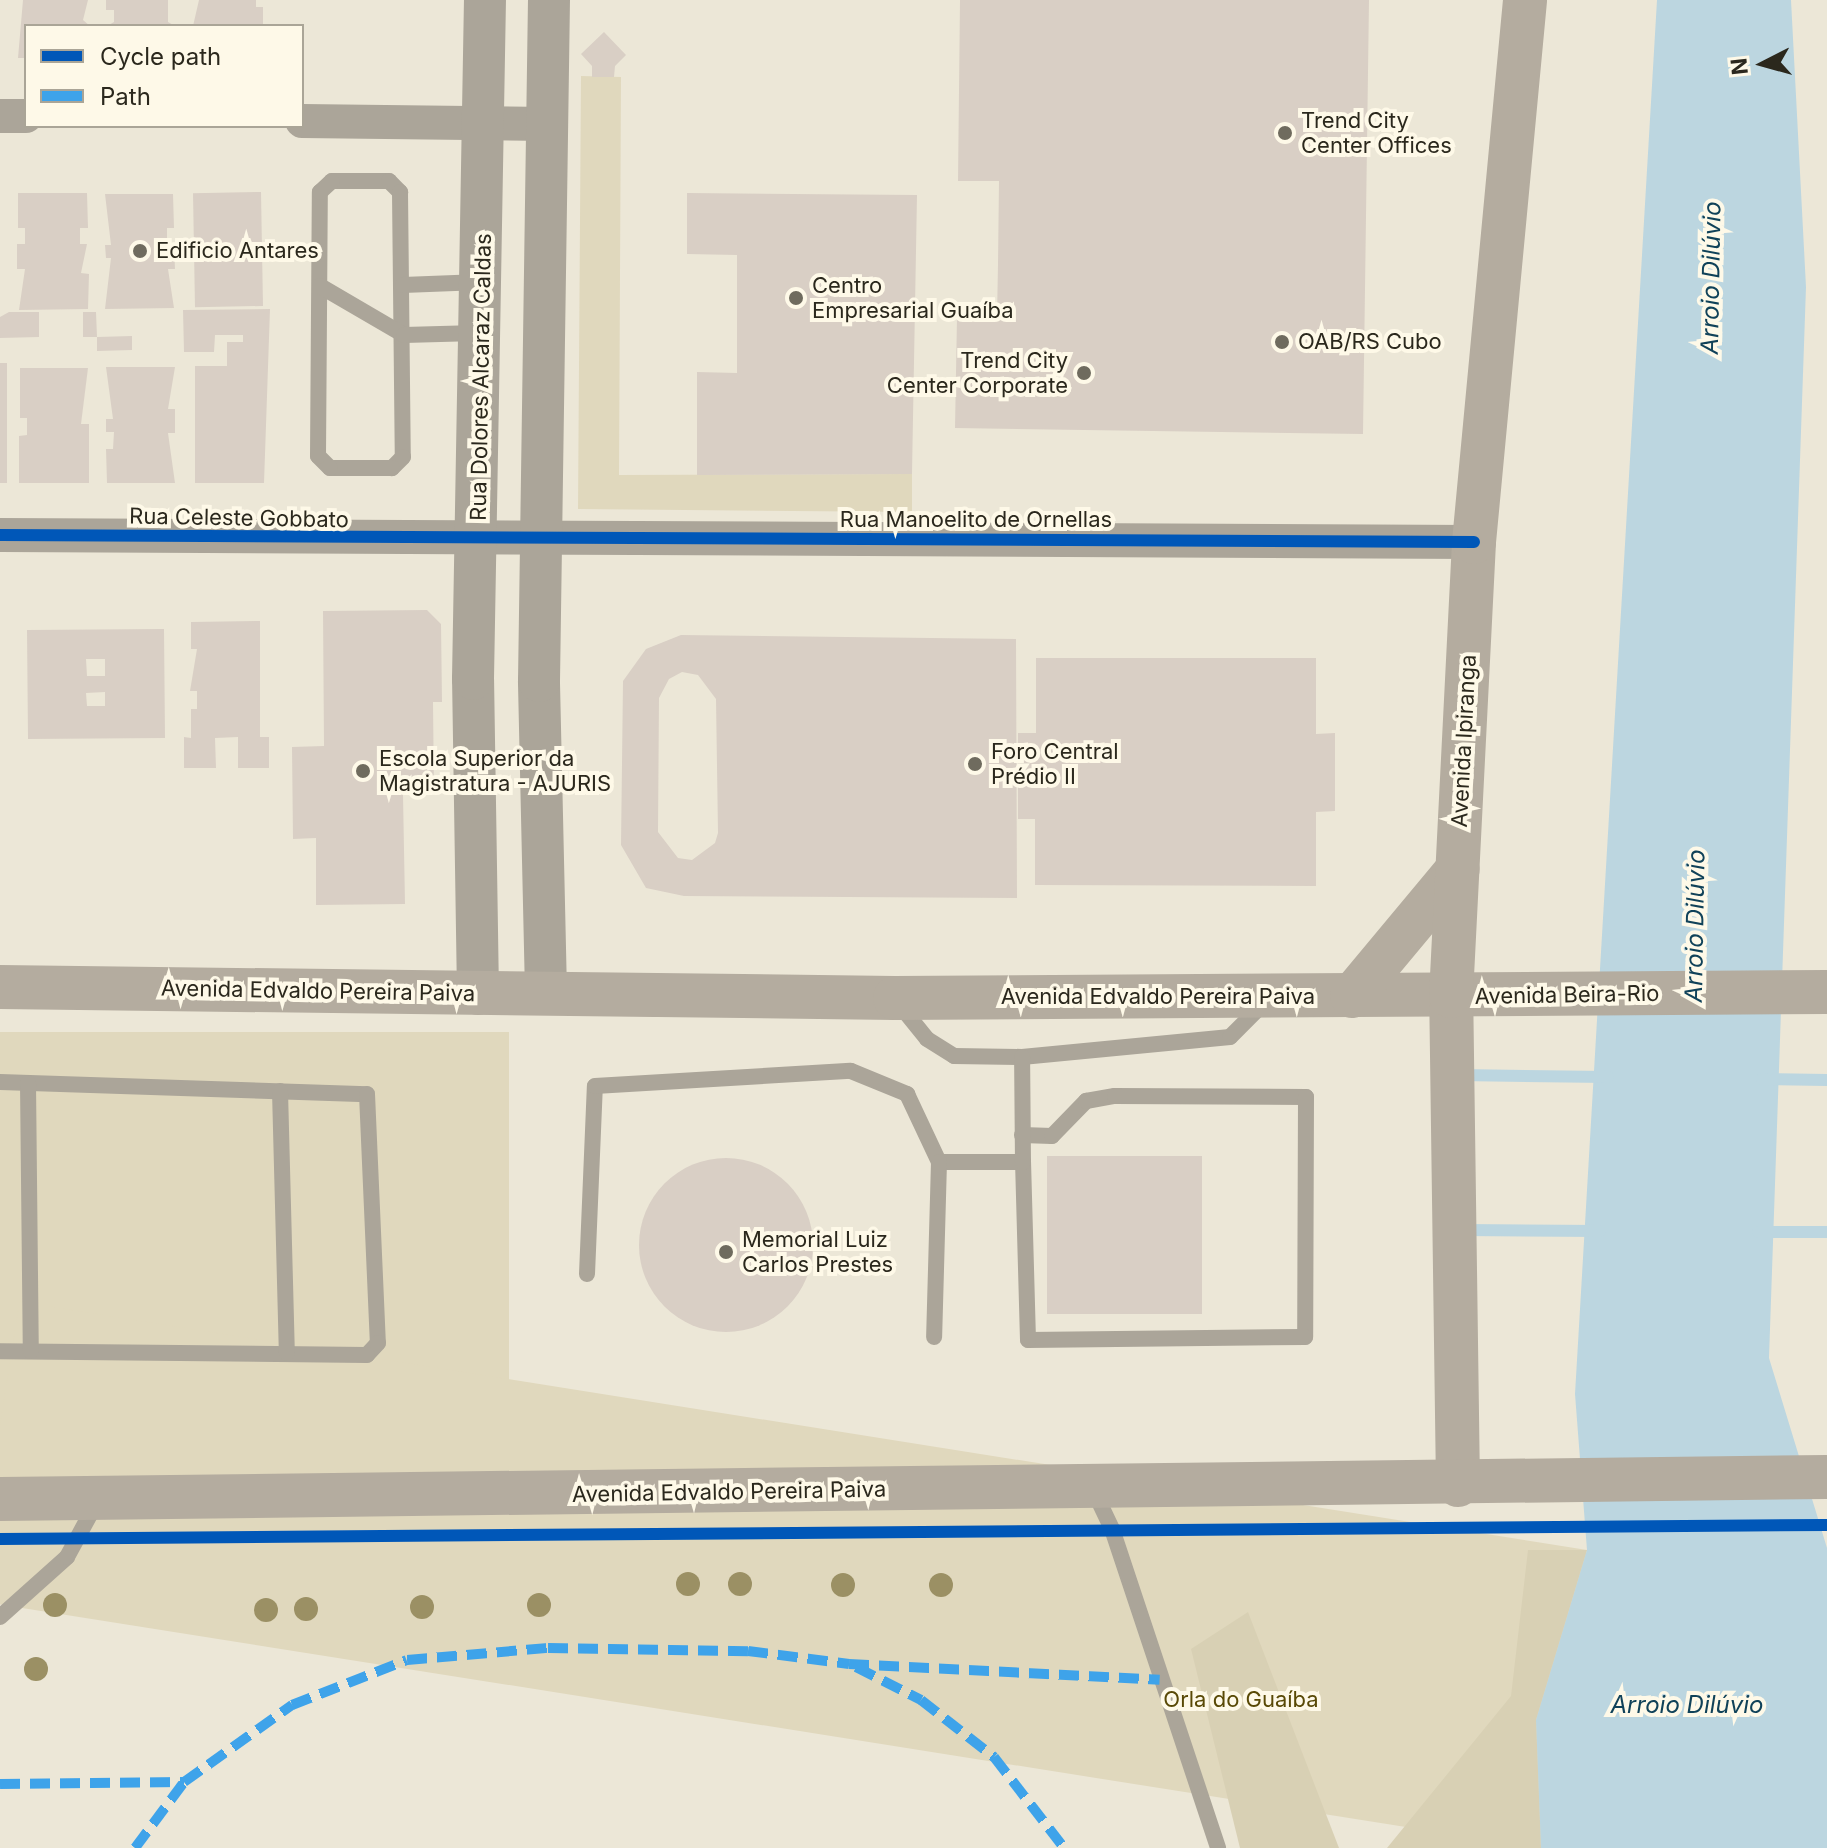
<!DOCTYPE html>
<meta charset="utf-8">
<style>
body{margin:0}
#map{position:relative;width:1827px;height:1848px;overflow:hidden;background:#ece7d7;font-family:Inter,sans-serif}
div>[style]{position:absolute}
.green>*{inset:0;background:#e0d8bd;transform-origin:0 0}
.forest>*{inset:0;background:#d8d0b4}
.water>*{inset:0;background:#bcd6e0}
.stream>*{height:12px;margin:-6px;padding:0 6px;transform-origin:6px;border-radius:6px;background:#bcd6e0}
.building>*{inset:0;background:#d9cfc5;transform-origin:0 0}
.round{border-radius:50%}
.service>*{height:16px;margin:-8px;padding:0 8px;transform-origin:8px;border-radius:8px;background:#aba599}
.minor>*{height:34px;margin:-17px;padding:0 17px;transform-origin:17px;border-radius:17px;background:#aba599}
.tertiary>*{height:42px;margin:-21px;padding:0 21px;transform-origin:21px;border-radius:21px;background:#aba599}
.secondary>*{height:44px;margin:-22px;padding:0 22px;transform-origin:22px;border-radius:22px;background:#b4ac9f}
.quiet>*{height:10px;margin-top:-5px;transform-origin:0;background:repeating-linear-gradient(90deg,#3ea3ea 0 20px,transparent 0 30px)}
.cycleway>*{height:12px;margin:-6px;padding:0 6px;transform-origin:6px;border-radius:6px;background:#0057b8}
.trees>*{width:24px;height:24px;margin:-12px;border-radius:50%;background:#9b9064}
.dots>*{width:22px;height:22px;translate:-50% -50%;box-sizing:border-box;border:4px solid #fef9e8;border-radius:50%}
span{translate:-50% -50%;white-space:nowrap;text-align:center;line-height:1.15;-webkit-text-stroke:8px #fef9e8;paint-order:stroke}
.poi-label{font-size:22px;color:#2b281d}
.left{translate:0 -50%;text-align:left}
.right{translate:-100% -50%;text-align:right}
.street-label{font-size:22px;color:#2b281d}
.park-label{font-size:22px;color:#594906}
.water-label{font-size:24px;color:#104259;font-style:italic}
.legend{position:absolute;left:24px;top:24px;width:280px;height:104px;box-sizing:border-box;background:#fef9e8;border:2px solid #aaa597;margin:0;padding:10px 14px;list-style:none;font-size:24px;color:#2b281d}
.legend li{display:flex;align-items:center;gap:16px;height:40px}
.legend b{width:40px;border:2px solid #aaa597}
.north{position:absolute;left:1723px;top:24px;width:80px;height:80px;-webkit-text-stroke:6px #fef9e8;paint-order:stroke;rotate:264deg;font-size:22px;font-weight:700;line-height:32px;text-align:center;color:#2b281d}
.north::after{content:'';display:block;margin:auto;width:28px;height:36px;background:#2b281d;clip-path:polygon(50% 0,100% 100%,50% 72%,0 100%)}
</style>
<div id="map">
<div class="green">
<i style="clip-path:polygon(581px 76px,621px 77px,619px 475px,912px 474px,912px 512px,578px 509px)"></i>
<i style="left:0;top:1032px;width:509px;height:408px"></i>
<i style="left:1587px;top:1550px;width:302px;height:1587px;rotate:99deg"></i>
</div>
<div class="forest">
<i style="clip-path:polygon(1528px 1550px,1587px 1550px,1536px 1720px,1541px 1848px,1387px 1848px,1511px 1696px)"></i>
<i style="clip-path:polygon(1248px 1612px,1339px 1848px,1240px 1848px,1191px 1649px)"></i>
</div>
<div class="water">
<i style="clip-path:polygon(1657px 0,1791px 0,1806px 287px,1769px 1358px,1827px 1548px,1827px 1848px,1541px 1848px,1536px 1720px,1587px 1550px,1575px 1394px)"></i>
</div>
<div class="stream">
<i style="left:1458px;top:1075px;width:150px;rotate:0.8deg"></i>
<i style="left:1762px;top:1079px;width:65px;rotate:0.9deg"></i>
<i style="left:1462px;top:1230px;width:138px;rotate:0.4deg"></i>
<i style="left:1758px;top:1232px;width:69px"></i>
</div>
<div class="building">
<i style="clip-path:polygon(23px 0,88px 0,83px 20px,90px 26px,26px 26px,26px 58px,18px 58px)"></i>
<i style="clip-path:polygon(106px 0,168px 0,168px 22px,175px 26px,107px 26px,114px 22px,114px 10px,106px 10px)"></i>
<i style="clip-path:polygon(199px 0,256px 0,256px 7px,263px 7px,263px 26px,193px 26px)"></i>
<i style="clip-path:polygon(960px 0,1369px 0,1363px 434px,955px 428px,957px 317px,997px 317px,998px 264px,999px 181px,958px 181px)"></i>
<i style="clip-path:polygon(604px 32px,626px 55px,615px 66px,614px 77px,592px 77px,592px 66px,581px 54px)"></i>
<i style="left:261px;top:192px;width:114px;height:68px;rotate:89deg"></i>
<i style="clip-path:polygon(18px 193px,87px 193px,88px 228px,80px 228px,80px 244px,87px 244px,81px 273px,89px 274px,88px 309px,19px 310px,25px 269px,17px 269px,17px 244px,25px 244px,25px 228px,18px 228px)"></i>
<i style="clip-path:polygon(687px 193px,917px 195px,912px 474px,697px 475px,697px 372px,737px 373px,737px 255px,687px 254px)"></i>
<i style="clip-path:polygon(105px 194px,173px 194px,174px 228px,167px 228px,167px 244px,174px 244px,175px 269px,168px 269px,174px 308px,105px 309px,111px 258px,106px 258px,105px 245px,111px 245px)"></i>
<i style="clip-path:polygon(270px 309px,264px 483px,195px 483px,195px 366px,227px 366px,227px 342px,243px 342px,243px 335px,215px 335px,214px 352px,184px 352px,183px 310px)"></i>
<i style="clip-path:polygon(9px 312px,39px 312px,39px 337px,0 338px,0 317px)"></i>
<i style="clip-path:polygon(83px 312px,96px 312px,97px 337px,132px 336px,132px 350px,97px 351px,97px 337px,83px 337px)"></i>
<i style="left:0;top:363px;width:7px;height:120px"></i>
<i style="clip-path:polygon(106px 367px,175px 367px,168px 409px,175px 409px,175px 433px,168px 433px,175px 483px,107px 483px,106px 449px,113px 449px,114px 432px,106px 432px,106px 419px,113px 419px)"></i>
<i style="clip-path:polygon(20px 368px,88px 368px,81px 424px,89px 424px,89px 483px,19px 483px,19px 436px,27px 435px,27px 418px,20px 418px)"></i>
<i style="clip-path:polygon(427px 610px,441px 624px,442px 702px,433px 702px,434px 794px,403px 795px,405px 904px,316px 905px,316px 838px,293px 839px,292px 747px,324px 746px,323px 611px)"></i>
<i style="clip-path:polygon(260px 621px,260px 737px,269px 737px,269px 768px,238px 768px,238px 737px,215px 738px,216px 768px,184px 768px,184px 737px,191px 738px,191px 709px,197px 709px,197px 691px,190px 691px,197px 649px,191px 649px,191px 622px)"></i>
<i style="clip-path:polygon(evenodd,164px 629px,165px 738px,28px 739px,27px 630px,164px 629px,86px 659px,105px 659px,105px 676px,87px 676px,86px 659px,164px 629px,105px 692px,105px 706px,87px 706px,86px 693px,105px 692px)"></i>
<i style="clip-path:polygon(evenodd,681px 635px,1016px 639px,1017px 898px,684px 896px,646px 888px,621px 845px,623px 681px,646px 649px,681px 635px,682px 672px,698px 675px,716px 699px,718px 833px,715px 843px,692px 860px,678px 858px,658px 832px,659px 698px,669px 679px,682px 672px)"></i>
<i style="clip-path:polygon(1036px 658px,1316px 658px,1316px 734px,1335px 733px,1335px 811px,1316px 812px,1316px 886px,1035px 885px,1035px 819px,1018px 819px,1018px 733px,1036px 733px)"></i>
<i style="left:1047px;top:1156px;width:155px;height:158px"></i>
<i class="round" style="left:639px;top:1158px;width:174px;height:174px"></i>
</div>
<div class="service">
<i style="left:332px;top:181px;width:57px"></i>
<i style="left:389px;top:181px;width:16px;rotate:45deg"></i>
<i style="left:400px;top:192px;width:265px;rotate:89.4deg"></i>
<i style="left:403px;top:457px;width:16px;rotate:135deg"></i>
<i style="left:392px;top:468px;width:62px;rotate:180deg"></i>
<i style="left:330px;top:468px;width:17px;rotate:-135deg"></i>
<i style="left:318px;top:456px;width:264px;rotate:-89.6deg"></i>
<i style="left:320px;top:192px;width:16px;rotate:-43deg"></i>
<i style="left:403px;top:285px;width:78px;rotate:-2.2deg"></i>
<i style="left:320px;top:286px;width:97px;rotate:30.3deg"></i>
<i style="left:404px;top:335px;width:73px;rotate:-1.6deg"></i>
<i style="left:898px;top:1003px;width:46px;rotate:51.1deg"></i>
<i style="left:927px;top:1039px;width:32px;rotate:32deg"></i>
<i style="left:954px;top:1056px;width:68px;rotate:0.8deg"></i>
<i style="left:1022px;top:1057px;width:209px;rotate:-5.5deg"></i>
<i style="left:1230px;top:1037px;width:49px;rotate:-45deg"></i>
<i style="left:0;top:1082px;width:367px;rotate:1.9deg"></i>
<i style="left:367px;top:1094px;width:249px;rotate:87.5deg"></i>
<i style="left:378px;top:1343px;width:16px;rotate:133deg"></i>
<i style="left:367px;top:1355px;width:367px;rotate:-179.4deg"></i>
<i style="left:28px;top:1083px;width:268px;rotate:89.4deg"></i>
<i style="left:280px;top:1091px;width:262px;rotate:88.5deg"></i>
<i style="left:1022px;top:1135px;width:30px;rotate:2deg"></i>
<i style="left:1052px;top:1136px;width:49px;rotate:-45.8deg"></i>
<i style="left:1086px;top:1101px;width:29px;rotate:-10deg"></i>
<i style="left:1115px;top:1096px;width:191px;rotate:0.3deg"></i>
<i style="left:1306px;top:1097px;width:240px;rotate:90.2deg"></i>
<i style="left:1305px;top:1337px;width:277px;rotate:179.4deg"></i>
<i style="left:1028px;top:1340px;width:178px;rotate:-91.6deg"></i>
<i style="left:939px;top:1162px;width:84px"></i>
<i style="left:1023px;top:1162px;width:105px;rotate:-90.5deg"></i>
<i style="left:587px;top:1274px;width:188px;rotate:-87.6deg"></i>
<i style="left:595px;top:1086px;width:256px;rotate:-3.4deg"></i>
<i style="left:851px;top:1071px;width:61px;rotate:22.3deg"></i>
<i style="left:907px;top:1094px;width:75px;rotate:64.8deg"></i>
<i style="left:939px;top:1162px;width:175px;rotate:91.6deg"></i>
<i style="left:1093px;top:1489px;width:44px;rotate:64.6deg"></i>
<i style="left:1112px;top:1529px;width:336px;rotate:71.6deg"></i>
<i style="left:0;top:1617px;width:90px;rotate:-41.8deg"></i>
<i style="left:67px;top:1557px;width:65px;rotate:-61.5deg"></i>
</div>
<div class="minor">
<i style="left:0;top:116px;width:26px"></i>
<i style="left:302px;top:121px;width:247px;rotate:0.7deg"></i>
<i style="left:0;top:535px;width:1474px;rotate:0.27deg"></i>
</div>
<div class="tertiary">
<i style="left:546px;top:992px;width:311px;rotate:-91.3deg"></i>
<i style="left:539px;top:681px;width:681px;rotate:-89.16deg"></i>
<i style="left:478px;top:994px;width:315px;rotate:-90.9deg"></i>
<i style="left:473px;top:679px;width:679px;rotate:-88.99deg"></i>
</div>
<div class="secondary">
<i style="left:0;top:987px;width:895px;rotate:0.7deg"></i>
<i style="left:895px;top:998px;width:932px;rotate:-0.37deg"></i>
<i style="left:1352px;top:996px;width:165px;rotate:-50.2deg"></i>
<i style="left:1458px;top:1485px;width:489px;rotate:-90.8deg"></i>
<i style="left:1451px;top:996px;width:455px;rotate:-87.1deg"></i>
<i style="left:1474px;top:542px;width:544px;rotate:-84.62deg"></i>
<i style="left:0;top:1499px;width:1827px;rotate:-0.69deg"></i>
</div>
<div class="quiet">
<i style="left:856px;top:1667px;width:73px;rotate:26.9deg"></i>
<i style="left:921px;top:1700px;width:93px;rotate:38deg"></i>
<i style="left:994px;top:1757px;width:115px;rotate:52.4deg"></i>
<i style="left:0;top:1784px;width:184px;rotate:-0.6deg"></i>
<i style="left:135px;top:1848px;width:82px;rotate:-53.4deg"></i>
<i style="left:184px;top:1782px;width:133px;rotate:-35.5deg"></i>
<i style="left:292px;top:1705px;width:123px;rotate:-21.4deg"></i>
<i style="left:407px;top:1660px;width:142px;rotate:-4.9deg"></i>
<i style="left:548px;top:1648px;width:200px;rotate:0.9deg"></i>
<i style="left:748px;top:1651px;width:102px;rotate:7.3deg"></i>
<i style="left:849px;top:1664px;width:311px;rotate:2.9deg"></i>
</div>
<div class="cycleway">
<i style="left:0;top:535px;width:1474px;rotate:0.27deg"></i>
<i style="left:0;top:1539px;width:1827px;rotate:-0.44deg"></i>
</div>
<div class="trees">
<i style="left:688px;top:1584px"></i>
<i style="left:740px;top:1584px"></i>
<i style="left:843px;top:1585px"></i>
<i style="left:941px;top:1585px"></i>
<i style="left:55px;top:1605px"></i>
<i style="left:539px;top:1605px"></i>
<i style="left:422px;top:1607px"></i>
<i style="left:306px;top:1609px"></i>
<i style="left:266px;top:1610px"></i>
<i style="left:36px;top:1669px"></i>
</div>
<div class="dots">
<i style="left:1285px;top:133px;background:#6f6b5e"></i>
<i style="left:140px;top:251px;background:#6f6b5e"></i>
<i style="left:796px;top:298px;background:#6f6b5e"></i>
<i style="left:1282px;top:342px;background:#6f6b5e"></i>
<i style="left:1084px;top:373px;background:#6f6b5e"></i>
<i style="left:975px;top:764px;background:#6f6b5e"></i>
<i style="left:363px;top:771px;background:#6f6b5e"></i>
<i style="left:726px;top:1252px;background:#6f6b5e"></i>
</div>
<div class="poi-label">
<span class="left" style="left:1301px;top:133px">Trend City<br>Center Offices</span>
<span class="left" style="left:156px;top:251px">Edificio Antares</span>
<span class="left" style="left:812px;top:298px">Centro<br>Empresarial Guaíba</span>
<span class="left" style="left:1298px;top:342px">OAB/RS Cubo</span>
<span class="right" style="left:1068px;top:373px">Trend City<br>Center Corporate</span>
<span class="left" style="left:991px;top:764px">Foro Central<br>Prédio II</span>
<span class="left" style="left:379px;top:771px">Escola Superior da<br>Magistratura - AJURIS</span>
<span class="left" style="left:742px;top:1252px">Memorial Luiz<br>Carlos Prestes</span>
</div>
<div class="street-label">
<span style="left:481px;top:377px;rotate:-89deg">Rua Dolores Alcaraz Caldas</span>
<span style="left:239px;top:518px;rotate:1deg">Rua Celeste Gobbato</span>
<span style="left:976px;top:520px">Rua Manoelito de Ornellas</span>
<span style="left:1464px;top:741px;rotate:-87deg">Avenida Ipiranga</span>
<span style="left:318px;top:991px;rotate:1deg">Avenida Edvaldo Pereira Paiva</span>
<span style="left:1567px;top:995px;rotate:-1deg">Avenida Beira-Rio</span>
<span style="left:1158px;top:997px">Avenida Edvaldo Pereira Paiva</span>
<span style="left:729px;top:1492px;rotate:-1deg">Avenida Edvaldo Pereira Paiva</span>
</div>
<div class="park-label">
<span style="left:1241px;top:1700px">Orla do Guaíba</span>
</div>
<div class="water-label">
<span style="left:1711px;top:278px;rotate:-89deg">Arroio Dilúvio</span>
<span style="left:1695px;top:926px;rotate:-89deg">Arroio Dilúvio</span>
<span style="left:1687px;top:1705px">Arroio Dilúvio</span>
</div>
<ul class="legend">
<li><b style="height:10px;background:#0057b8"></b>Cycle path</li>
<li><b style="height:10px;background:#3ea3ea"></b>Path</li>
</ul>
<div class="north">N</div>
</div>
